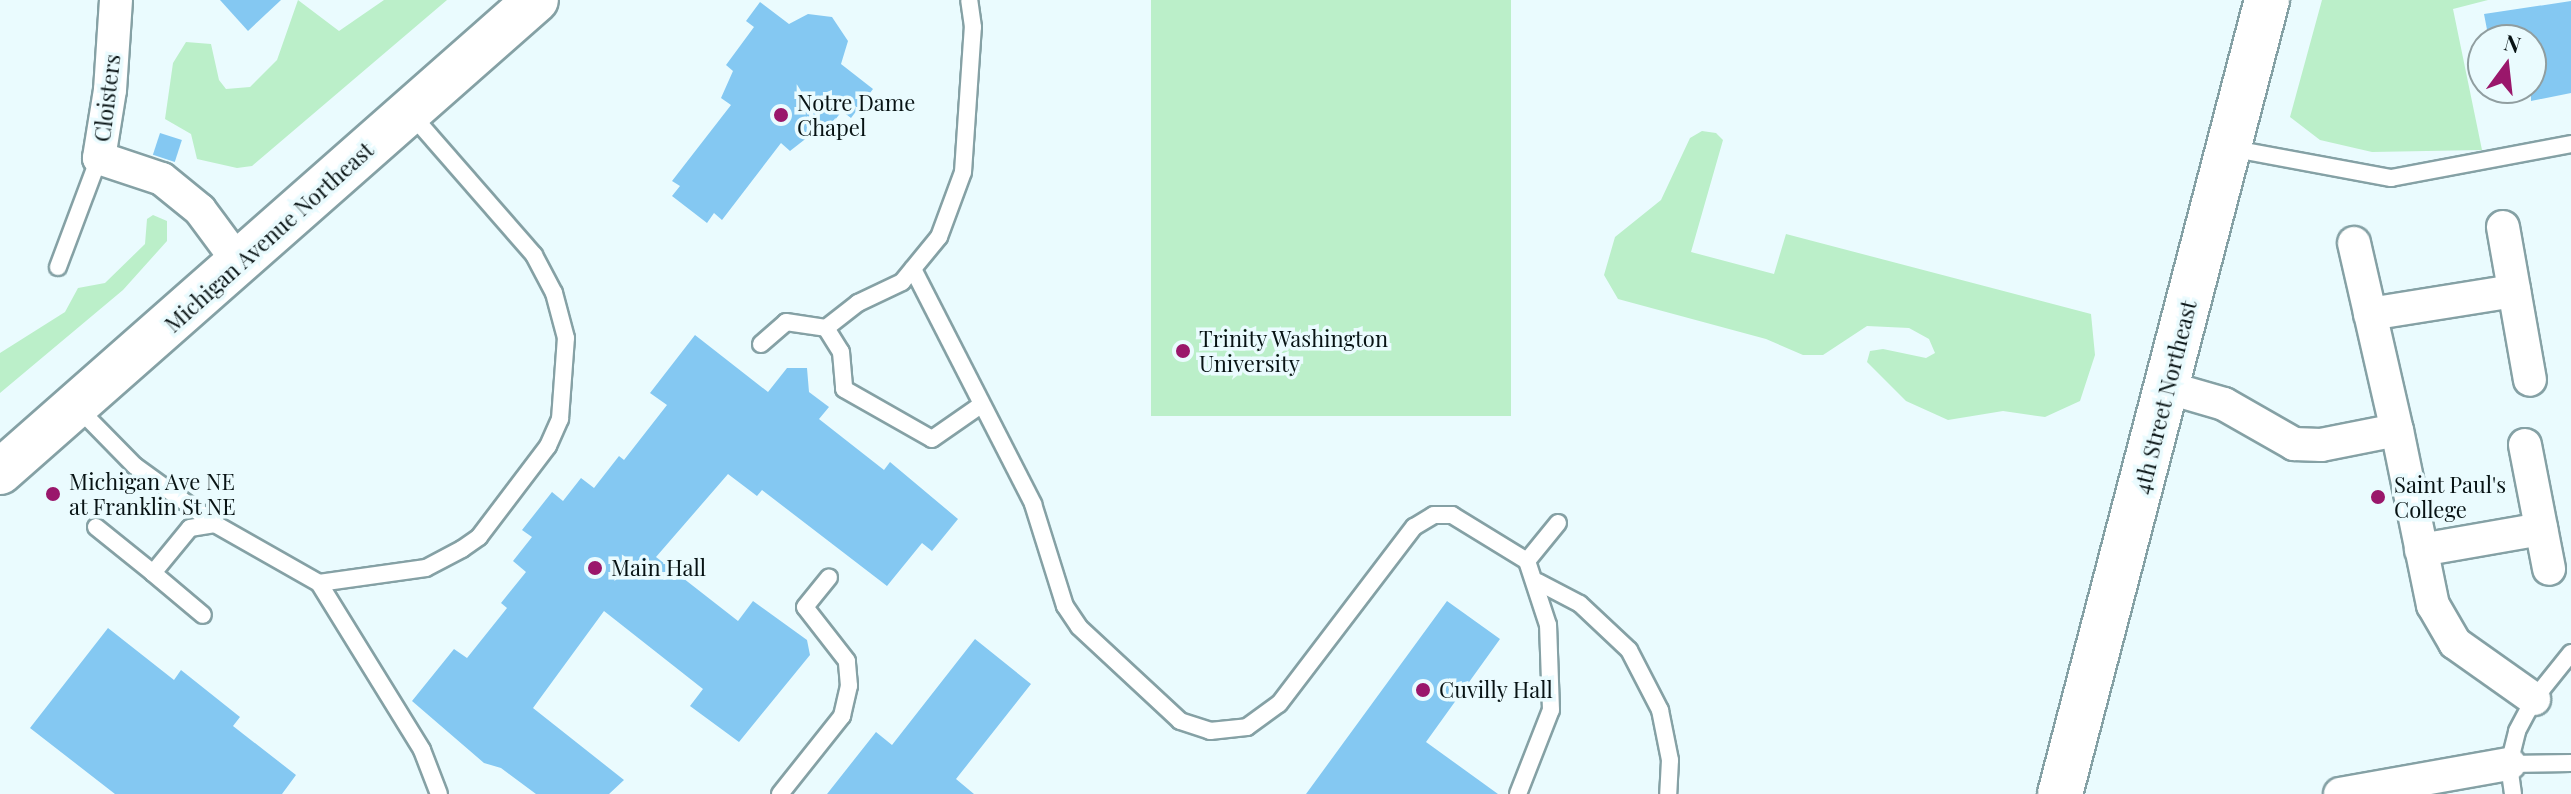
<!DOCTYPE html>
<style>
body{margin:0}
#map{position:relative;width:2571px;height:794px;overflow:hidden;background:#eafbfe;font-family:"Playfair Display",serif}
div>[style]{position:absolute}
.green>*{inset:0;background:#bbefc9;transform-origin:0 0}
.building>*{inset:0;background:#84c8f2;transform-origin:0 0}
.roads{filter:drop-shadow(2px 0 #85a1a5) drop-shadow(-2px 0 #85a1a5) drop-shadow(0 2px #85a1a5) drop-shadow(0 -2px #85a1a5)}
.lane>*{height:16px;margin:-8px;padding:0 8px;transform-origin:8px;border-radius:8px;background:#fff}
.street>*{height:32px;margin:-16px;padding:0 16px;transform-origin:16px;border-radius:16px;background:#fff}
.secondary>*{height:44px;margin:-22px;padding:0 22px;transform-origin:22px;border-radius:22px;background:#fff}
.dots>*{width:22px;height:22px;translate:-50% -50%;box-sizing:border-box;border:4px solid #eafbfe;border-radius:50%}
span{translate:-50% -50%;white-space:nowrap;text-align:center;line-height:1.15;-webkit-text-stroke:7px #eafbfe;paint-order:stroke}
.street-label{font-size:22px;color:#081314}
.poi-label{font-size:22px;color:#081314}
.left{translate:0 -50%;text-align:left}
.north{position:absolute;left:2467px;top:24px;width:80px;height:80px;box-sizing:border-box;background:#eafbfe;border:2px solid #909ea0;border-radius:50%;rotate:15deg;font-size:22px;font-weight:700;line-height:32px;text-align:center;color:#081314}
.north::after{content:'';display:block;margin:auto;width:28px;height:36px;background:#9a176b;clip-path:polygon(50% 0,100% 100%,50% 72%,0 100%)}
</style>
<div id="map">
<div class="green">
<i style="clip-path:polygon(298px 0,339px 31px,384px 0,447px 0,252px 166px,237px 168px,197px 159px,191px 134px,165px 119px,173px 63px,186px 42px,211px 44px,219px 80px,226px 89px,250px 87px,277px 60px)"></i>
<i style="left:1151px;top:0;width:360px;height:416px"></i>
<i style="clip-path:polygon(2322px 0,2488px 0,2453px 9px,2482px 150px,2372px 152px,2320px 140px,2290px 117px)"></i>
<i style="clip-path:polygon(1702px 131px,1716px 133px,1723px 140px,1691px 252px,1774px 274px,1786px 234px,2091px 314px,2095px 355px,2080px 401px,2045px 417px,2003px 411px,1948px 420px,1906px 401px,1867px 362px,1870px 351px,1883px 349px,1926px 358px,1935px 353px,1929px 339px,1909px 328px,1867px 326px,1823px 355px,1803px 355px,1766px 339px,1618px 299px,1604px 275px,1615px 237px,1661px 200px,1690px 138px)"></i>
<i style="clip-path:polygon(153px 215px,167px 221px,167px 241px,123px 290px,0 393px,0 353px,65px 312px,78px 288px,105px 283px,145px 244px,147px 219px)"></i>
</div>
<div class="building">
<i style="clip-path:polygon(220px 0,281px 0,248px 31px)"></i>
<i style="clip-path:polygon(2571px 1px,2571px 93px,2531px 101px,2531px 40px,2489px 40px,2484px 14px)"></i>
<i style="clip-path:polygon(760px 2px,789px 24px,808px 14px,832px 17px,848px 41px,841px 64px,873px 89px,851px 118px,842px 111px,820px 139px,813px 133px,790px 151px,781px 143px,722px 220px,714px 213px,707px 223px,672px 196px,680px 186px,672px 181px,731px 105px,721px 98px,733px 71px,726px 65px,754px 27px,746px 21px)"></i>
<i style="left:160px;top:133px;width:23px;height:23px;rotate:18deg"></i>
<i style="clip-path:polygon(695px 335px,768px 392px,787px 368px,807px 368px,809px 392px,829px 407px,819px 419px,884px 470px,890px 462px,958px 519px,932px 551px,922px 543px,887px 586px,762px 490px,757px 496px,728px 474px,656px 557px,738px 621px,753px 601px,807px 640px,810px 655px,739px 742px,690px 706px,703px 689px,604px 611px,533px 708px,624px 780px,609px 794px,536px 794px,501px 768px,484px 763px,412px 701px,454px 649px,467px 658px,507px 608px,501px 603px,526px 572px,513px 561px,532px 537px,522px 530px,552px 492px,563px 501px,581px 478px,594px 488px,619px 456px,624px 460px,667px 405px,650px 393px)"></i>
<i style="clip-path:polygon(1447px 601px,1500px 639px,1426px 742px,1498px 794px,1306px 794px)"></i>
<i style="clip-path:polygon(108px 628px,174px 680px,181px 670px,240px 717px,233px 726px,296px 775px,282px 794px,115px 794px,30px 728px)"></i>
<i style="clip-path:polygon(975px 639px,1031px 684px,956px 779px,974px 794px,827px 794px,876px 732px,892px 745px)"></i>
</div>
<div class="roads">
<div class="lane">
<i style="left:2229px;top:148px;width:165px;rotate:10.5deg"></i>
<i style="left:2391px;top:178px;width:183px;rotate:-10.7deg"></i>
<i style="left:58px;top:267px;width:116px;rotate:-69.4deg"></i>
<i style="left:913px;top:269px;width:264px;rotate:62.9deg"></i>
<i style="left:1033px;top:504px;width:107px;rotate:72.6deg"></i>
<i style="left:1065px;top:606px;width:25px;rotate:56deg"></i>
<i style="left:1079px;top:627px;width:138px;rotate:42.9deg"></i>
<i style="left:1180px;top:721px;width:32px;rotate:18deg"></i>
<i style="left:1210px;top:731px;width:37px;rotate:-6deg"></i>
<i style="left:1247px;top:727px;width:39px;rotate:-36deg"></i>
<i style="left:1279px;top:704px;width:223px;rotate:-52.7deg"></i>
<i style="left:1414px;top:527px;width:23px;rotate:-31deg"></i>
<i style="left:1434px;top:515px;width:18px"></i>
<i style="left:1452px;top:515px;width:88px;rotate:31.5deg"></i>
<i style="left:826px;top:328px;width:28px;rotate:58deg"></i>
<i style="left:841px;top:352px;width:37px;rotate:85deg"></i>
<i style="left:844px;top:389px;width:101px;rotate:29.6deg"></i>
<i style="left:932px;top:439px;width:60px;rotate:-34.8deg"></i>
<i style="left:761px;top:344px;width:33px;rotate:-41deg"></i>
<i style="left:786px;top:322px;width:40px;rotate:8.5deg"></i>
<i style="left:826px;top:328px;width:41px;rotate:-38deg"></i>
<i style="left:858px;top:303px;width:49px;rotate:-25.5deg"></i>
<i style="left:902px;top:282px;width:58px;rotate:-50.6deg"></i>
<i style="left:939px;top:237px;width:69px;rotate:-69.7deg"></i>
<i style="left:963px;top:172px;width:145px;rotate:-86.1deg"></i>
<i style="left:973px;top:27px;width:27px;rotate:-98deg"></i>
<i style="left:78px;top:408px;width:81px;rotate:45.5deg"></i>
<i style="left:135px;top:466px;width:99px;rotate:35.9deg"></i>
<i style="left:96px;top:527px;width:73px;rotate:38.9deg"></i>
<i style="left:153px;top:573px;width:58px;rotate:-50.6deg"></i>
<i style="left:190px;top:528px;width:25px;rotate:-9deg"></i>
<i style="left:215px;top:524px;width:120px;rotate:29.6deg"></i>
<i style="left:319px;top:583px;width:196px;rotate:58.3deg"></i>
<i style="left:422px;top:750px;width:47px;rotate:68.9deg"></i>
<i style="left:153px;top:573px;width:65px;rotate:40deg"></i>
<i style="left:1538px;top:582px;width:47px;rotate:27.6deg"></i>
<i style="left:1580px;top:604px;width:67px;rotate:43.2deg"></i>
<i style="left:1629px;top:650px;width:68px;rotate:62.7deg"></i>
<i style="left:1660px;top:710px;width:51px;rotate:78.7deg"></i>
<i style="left:1670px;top:760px;width:34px;rotate:93deg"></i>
<i style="left:319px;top:583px;width:108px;rotate:-8deg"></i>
<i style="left:426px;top:568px;width:41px;rotate:-27.8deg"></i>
<i style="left:462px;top:549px;width:21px;rotate:-35deg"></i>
<i style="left:479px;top:537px;width:114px;rotate:-52.8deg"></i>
<i style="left:548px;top:446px;width:30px;rotate:-66deg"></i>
<i style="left:560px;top:419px;width:81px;rotate:-85.8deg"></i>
<i style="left:566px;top:338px;width:47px;rotate:-104.9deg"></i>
<i style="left:554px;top:293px;width:43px;rotate:-117.8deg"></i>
<i style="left:534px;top:255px;width:189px;rotate:-131.1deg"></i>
<i style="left:2509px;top:764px;width:62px;rotate:-0.9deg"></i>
<i style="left:780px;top:794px;width:100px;rotate:-51.5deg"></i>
<i style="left:842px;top:716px;width:31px;rotate:-77deg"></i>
<i style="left:849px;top:686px;width:25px;rotate:-95deg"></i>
<i style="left:847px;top:661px;width:68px;rotate:-127.9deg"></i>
<i style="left:805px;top:607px;width:38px;rotate:-51deg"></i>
<i style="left:1518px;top:794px;width:90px;rotate:-68.6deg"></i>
<i style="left:1551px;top:710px;width:85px;rotate:-92deg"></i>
<i style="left:1548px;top:625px;width:67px;rotate:-108.2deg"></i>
<i style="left:1527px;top:561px;width:49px;rotate:-50.8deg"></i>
<i style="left:2513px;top:794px;width:30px;rotate:-98deg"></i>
<i style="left:2509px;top:764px;width:34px;rotate:-76deg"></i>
<i style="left:2517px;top:731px;width:36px;rotate:-62deg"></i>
<i style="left:2534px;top:699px;width:59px;rotate:-51.2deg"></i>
</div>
<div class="street">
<i style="left:116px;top:0;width:90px;rotate:93.8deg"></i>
<i style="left:110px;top:90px;width:69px;rotate:99.2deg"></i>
<i style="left:99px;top:158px;width:66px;rotate:18.4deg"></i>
<i style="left:162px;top:179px;width:49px;rotate:39.2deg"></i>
<i style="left:200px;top:210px;width:67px;rotate:53.5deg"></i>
<i style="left:2503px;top:227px;width:155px;rotate:80deg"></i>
<i style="left:2354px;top:243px;width:192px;rotate:77.1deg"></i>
<i style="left:2370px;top:314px;width:146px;rotate:-9.1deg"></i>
<i style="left:2169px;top:388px;width:57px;rotate:16.2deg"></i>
<i style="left:2224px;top:404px;width:81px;rotate:29.7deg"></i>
<i style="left:2294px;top:444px;width:27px;rotate:2deg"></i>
<i style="left:2321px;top:445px;width:77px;rotate:-11.2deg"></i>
<i style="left:2397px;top:430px;width:179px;rotate:78.4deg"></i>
<i style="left:2433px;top:605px;width:44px;rotate:59.9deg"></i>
<i style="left:2455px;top:643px;width:97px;rotate:35.3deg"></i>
<i style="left:2525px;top:445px;width:126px;rotate:79deg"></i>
<i style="left:2421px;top:550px;width:122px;rotate:-9.9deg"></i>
<i style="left:2340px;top:794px;width:172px;rotate:-10.1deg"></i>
</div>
<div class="secondary">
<i style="left:0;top:472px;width:714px;rotate:-41.37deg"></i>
<i style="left:2060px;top:794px;width:821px;rotate:-75.39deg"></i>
</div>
</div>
<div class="dots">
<i style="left:781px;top:115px;background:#9a176b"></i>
<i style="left:1183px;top:351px;background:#9a176b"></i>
<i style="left:53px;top:494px;background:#9a176b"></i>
<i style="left:2378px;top:497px;background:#9a176b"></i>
<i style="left:595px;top:568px;background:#9a176b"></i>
<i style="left:1423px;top:690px;background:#9a176b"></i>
</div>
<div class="street-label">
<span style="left:107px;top:98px;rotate:-83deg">Cloisters</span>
<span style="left:269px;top:237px;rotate:-42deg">Michigan Avenue Northeast</span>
<span style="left:2165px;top:397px;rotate:-76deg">4th Street Northeast</span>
</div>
<div class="poi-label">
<span class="left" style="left:797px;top:115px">Notre Dame<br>Chapel</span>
<span class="left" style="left:1199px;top:351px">Trinity Washington<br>University</span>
<span class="left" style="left:69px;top:494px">Michigan Ave NE<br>at Franklin St NE</span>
<span class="left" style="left:2394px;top:497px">Saint Paul's<br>College</span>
<span class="left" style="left:611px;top:568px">Main Hall</span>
<span class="left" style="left:1439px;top:690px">Cuvilly Hall</span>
</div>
<div class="north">N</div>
</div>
